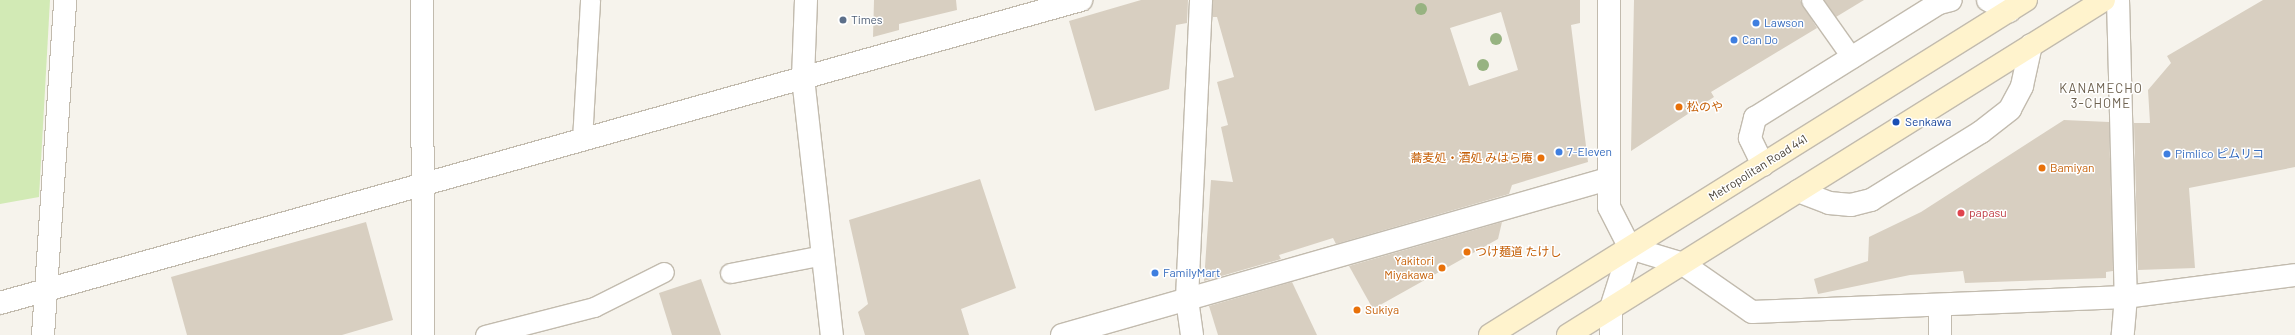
<!DOCTYPE html>
<meta charset="utf-8">
<style>
body{margin:0}
#map{position:relative;width:2295px;height:335px;overflow:hidden;background:#f6f3ec;font-family:Barlow,"Noto Sans JP",sans-serif}
div>[style]{position:absolute}
.green>*{inset:0;background:#d2eab5}
.building>*{inset:0;background:#d8cfc1}
.roads{filter:drop-shadow(1px 0 #c2bbae) drop-shadow(-1px 0 #c2bbae) drop-shadow(0 1px #c2bbae) drop-shadow(0 -1px #c2bbae)}
.service>*{height:19px;margin:-9.5px;padding:0 9.5px;transform-origin:9.5px;border-radius:9.5px;background:#fff}
.minor>*{height:22px;margin:-11px;padding:0 11px;transform-origin:11px;border-radius:11px;background:#fff}
.secondary>*{height:22px;margin:-11px;padding:0 11px;transform-origin:11px;border-radius:11px;background:#fff3cd}
.trees>*{width:12px;height:12px;margin:-6px;border-radius:50%;background:#97b381}
.dots>*{width:11px;height:11px;translate:-50% -50%;box-sizing:border-box;border:2px solid #fff;border-radius:50%}
span{translate:-50% -50%;white-space:nowrap;text-align:center;line-height:1.15;-webkit-text-stroke:3px #fff;paint-order:stroke}
.service-label{font-size:12px;color:#4e5e75}
.left{translate:0 -50%;text-align:left}
.shop-label{font-size:12px;color:#366cbe}
.food-label{font-size:12px;color:#c56008}
.right{translate:-100% -50%;text-align:right}
.transit-label{font-size:12px;color:#164399}
.street-label{font-size:12px;color:#4b4439}
.health-label{font-size:12px;color:#be3a42}
.neighbourhood-label{font-size:13px;color:#6e6250;letter-spacing:1px}
</style>
<div id="map">
<div class="green">
<i style="clip-path:polygon(0 0,50px 0,39px 197px,0 204px)"></i>
</div>
<div class="building">
<i style="clip-path:polygon(874px 0,956px 0,957px 10px,899px 24px,899px 30px,873px 37px)"></i>
<i style="clip-path:polygon(1141px 0,1188px 0,1187px 23px,1176px 25px,1169px 89px,1095px 111px,1069px 21px)"></i>
<i style="clip-path:polygon(evenodd,1213px 0,1580px 0,1580px 23px,1571px 25px,1588px 162px,1512px 185px,1509px 194px,1336px 244px,1333px 238px,1279px 255px,1281px 259px,1204px 281px,1211px 180px,1233px 182px,1221px 127px,1228px 125px,1217px 82px,1234px 77px,1217px 17px,1213px 17px,1213px 0,1501px 12px,1518px 70px,1469px 86px,1450px 28px,1501px 12px)"></i>
<i style="clip-path:polygon(1634px 0,1800px 0,1817px 28px,1711px 92px,1714px 97px,1631px 151px)"></i>
<i style="clip-path:polygon(1824px 0,1864px 0,1836px 17px)"></i>
<i style="clip-path:polygon(2263px 0,2295px 0,2295px 167px,2189px 188px,2195px 268px,2138px 270px,2134px 123px,2150px 123px,2148px 90px,2171px 63px,2167px 56px)"></i>
<i style="clip-path:polygon(2064px 120px,2109px 122px,2113px 271px,2106px 272px,2106px 278px,1965px 283px,1963px 271px,1910px 275px,1818px 294px,1814px 279px,1868px 261px,1869px 237px,1921px 212px)"></i>
<i style="clip-path:polygon(980px 179px,1016px 288px,961px 309px,969px 335px,865px 335px,858px 312px,868px 304px,849px 220px)"></i>
<i style="clip-path:polygon(366px 222px,393px 320px,342px 335px,187px 335px,171px 277px)"></i>
<i style="clip-path:polygon(1502px 222px,1498px 239px,1373px 309px,1349px 266px)"></i>
<i style="clip-path:polygon(701px 279px,721px 335px,672px 335px,659px 293px)"></i>
<i style="clip-path:polygon(1292px 282px,1317px 335px,1218px 335px,1209px 306px)"></i>
</div>
<div class="roads">
<div class="service">
<i style="left:1811px;top:0;width:71px;rotate:54.7deg"></i>
<i style="left:582px;top:140px;width:140px;rotate:-86.7deg"></i>
<i style="left:730px;top:273px;width:95px;rotate:-11deg"></i>
<i style="left:485px;top:335px;width:113px;rotate:-14.4deg"></i>
<i style="left:594px;top:307px;width:78px;rotate:-26.6deg"></i>
</div>
<div class="minor">
<i style="left:422px;top:0;width:335px;rotate:89.8deg"></i>
<i style="left:806px;top:0;width:78px;rotate:92.2deg"></i>
<i style="left:803px;top:78px;width:259px;rotate:83.6deg"></i>
<i style="left:1609px;top:0;width:207px;rotate:90deg"></i>
<i style="left:1609px;top:207px;width:46px;rotate:62.9deg"></i>
<i style="left:1630px;top:248px;width:63px;rotate:107.6deg"></i>
<i style="left:1611px;top:308px;width:27px;rotate:90deg"></i>
<i style="left:1988px;top:0;width:24px;rotate:28deg"></i>
<i style="left:2118px;top:0;width:297px;rotate:88.5deg"></i>
<i style="left:2126px;top:297px;width:38px;rotate:95deg"></i>
<i style="left:1763px;top:165px;width:30px;rotate:-116deg"></i>
<i style="left:1750px;top:138px;width:21px;rotate:-76deg"></i>
<i style="left:1755px;top:118px;width:217px;rotate:-32deg"></i>
<i style="left:1939px;top:3px;width:12px;rotate:-14deg"></i>
<i style="left:1798px;top:191px;width:33px;rotate:21deg"></i>
<i style="left:1829px;top:203px;width:22px;rotate:5deg"></i>
<i style="left:1851px;top:205px;width:21px;rotate:-14deg"></i>
<i style="left:1871px;top:200px;width:129px;rotate:-31.7deg"></i>
<i style="left:1981px;top:132px;width:37px;rotate:-38deg"></i>
<i style="left:2010px;top:109px;width:26px;rotate:-62deg"></i>
<i style="left:2022px;top:86px;width:42px;rotate:-77.6deg"></i>
<i style="left:1630px;top:248px;width:55px;rotate:16.8deg"></i>
<i style="left:1683px;top:264px;width:84px;rotate:34.8deg"></i>
<i style="left:1752px;top:312px;width:374px;rotate:-2.3deg"></i>
<i style="left:2126px;top:297px;width:170px;rotate:-7.4deg"></i>
<i style="left:0;top:303px;width:1123px;rotate:-15.66deg"></i>
<i style="left:43px;top:335px;width:336px;rotate:-86.2deg"></i>
<i style="left:1062px;top:335px;width:568px;rotate:-15.95deg"></i>
<i style="left:1192px;top:335px;width:37px;rotate:-98deg"></i>
<i style="left:1187px;top:298px;width:298px;rotate:-87.3deg"></i>
<i style="left:1940px;top:335px;width:29px;rotate:-90deg"></i>
</div>
<div class="secondary">
<i style="left:1490px;top:335px;width:632px;rotate:-32.01deg"></i>
<i style="left:1568px;top:335px;width:632px;rotate:-32.01deg"></i>
</div>
</div>
<div class="trees">
<i style="left:1421px;top:9px"></i>
<i style="left:1496px;top:39px"></i>
<i style="left:1483px;top:65px"></i>
</div>
<div class="dots">
<i style="left:843px;top:20px;background:#5c6f8a"></i>
<i style="left:1756px;top:23px;background:#3f7fe0"></i>
<i style="left:1734px;top:40px;background:#3f7fe0"></i>
<i style="left:1679px;top:107px;background:#e8710a"></i>
<i style="left:1896px;top:122px;background:#1a4fb4"></i>
<i style="left:1559px;top:152px;background:#3f7fe0"></i>
<i style="left:2167px;top:154px;background:#3f7fe0"></i>
<i style="left:1541px;top:158px;background:#e8710a"></i>
<i style="left:2042px;top:168px;background:#e8710a"></i>
<i style="left:1961px;top:213px;background:#e0444e"></i>
<i style="left:1467px;top:252px;background:#e8710a"></i>
<i style="left:1442px;top:268px;background:#e8710a"></i>
<i style="left:1155px;top:273px;background:#3f7fe0"></i>
<i style="left:1357px;top:310px;background:#e8710a"></i>
</div>
<div class="service-label">
<span class="left" style="left:851px;top:20px">Times</span>
</div>
<div class="shop-label">
<span class="left" style="left:1764px;top:23px">Lawson</span>
<span class="left" style="left:1742px;top:40px">Can Do</span>
<span class="left" style="left:1567px;top:152px">7-Eleven</span>
<span class="left" style="left:2175px;top:154px">Pimlico ピムリコ</span>
<span class="left" style="left:1163px;top:273px">FamilyMart</span>
</div>
<div class="food-label">
<span class="left" style="left:1687px;top:107px">松のや</span>
<span class="right" style="left:1533px;top:158px">蕎麦処・酒処 みはら庵</span>
<span class="left" style="left:2050px;top:168px">Bamiyan</span>
<span class="left" style="left:1475px;top:252px">つけ麺道 たけし</span>
<span class="right" style="left:1434px;top:268px">Yakitori<br>Miyakawa</span>
<span class="left" style="left:1365px;top:310px">Sukiya</span>
</div>
<div class="transit-label">
<span class="left" style="left:1905px;top:122px">Senkawa</span>
</div>
<div class="street-label">
<span style="left:1758px;top:168px;rotate:-32deg">Metropolitan Road 441</span>
</div>
<div class="health-label">
<span class="left" style="left:1969px;top:213px">papasu</span>
</div>
<div class="neighbourhood-label">
<span style="left:2101px;top:96px">KANAMECHO<br>3-CHOME</span>
</div>
</div>
